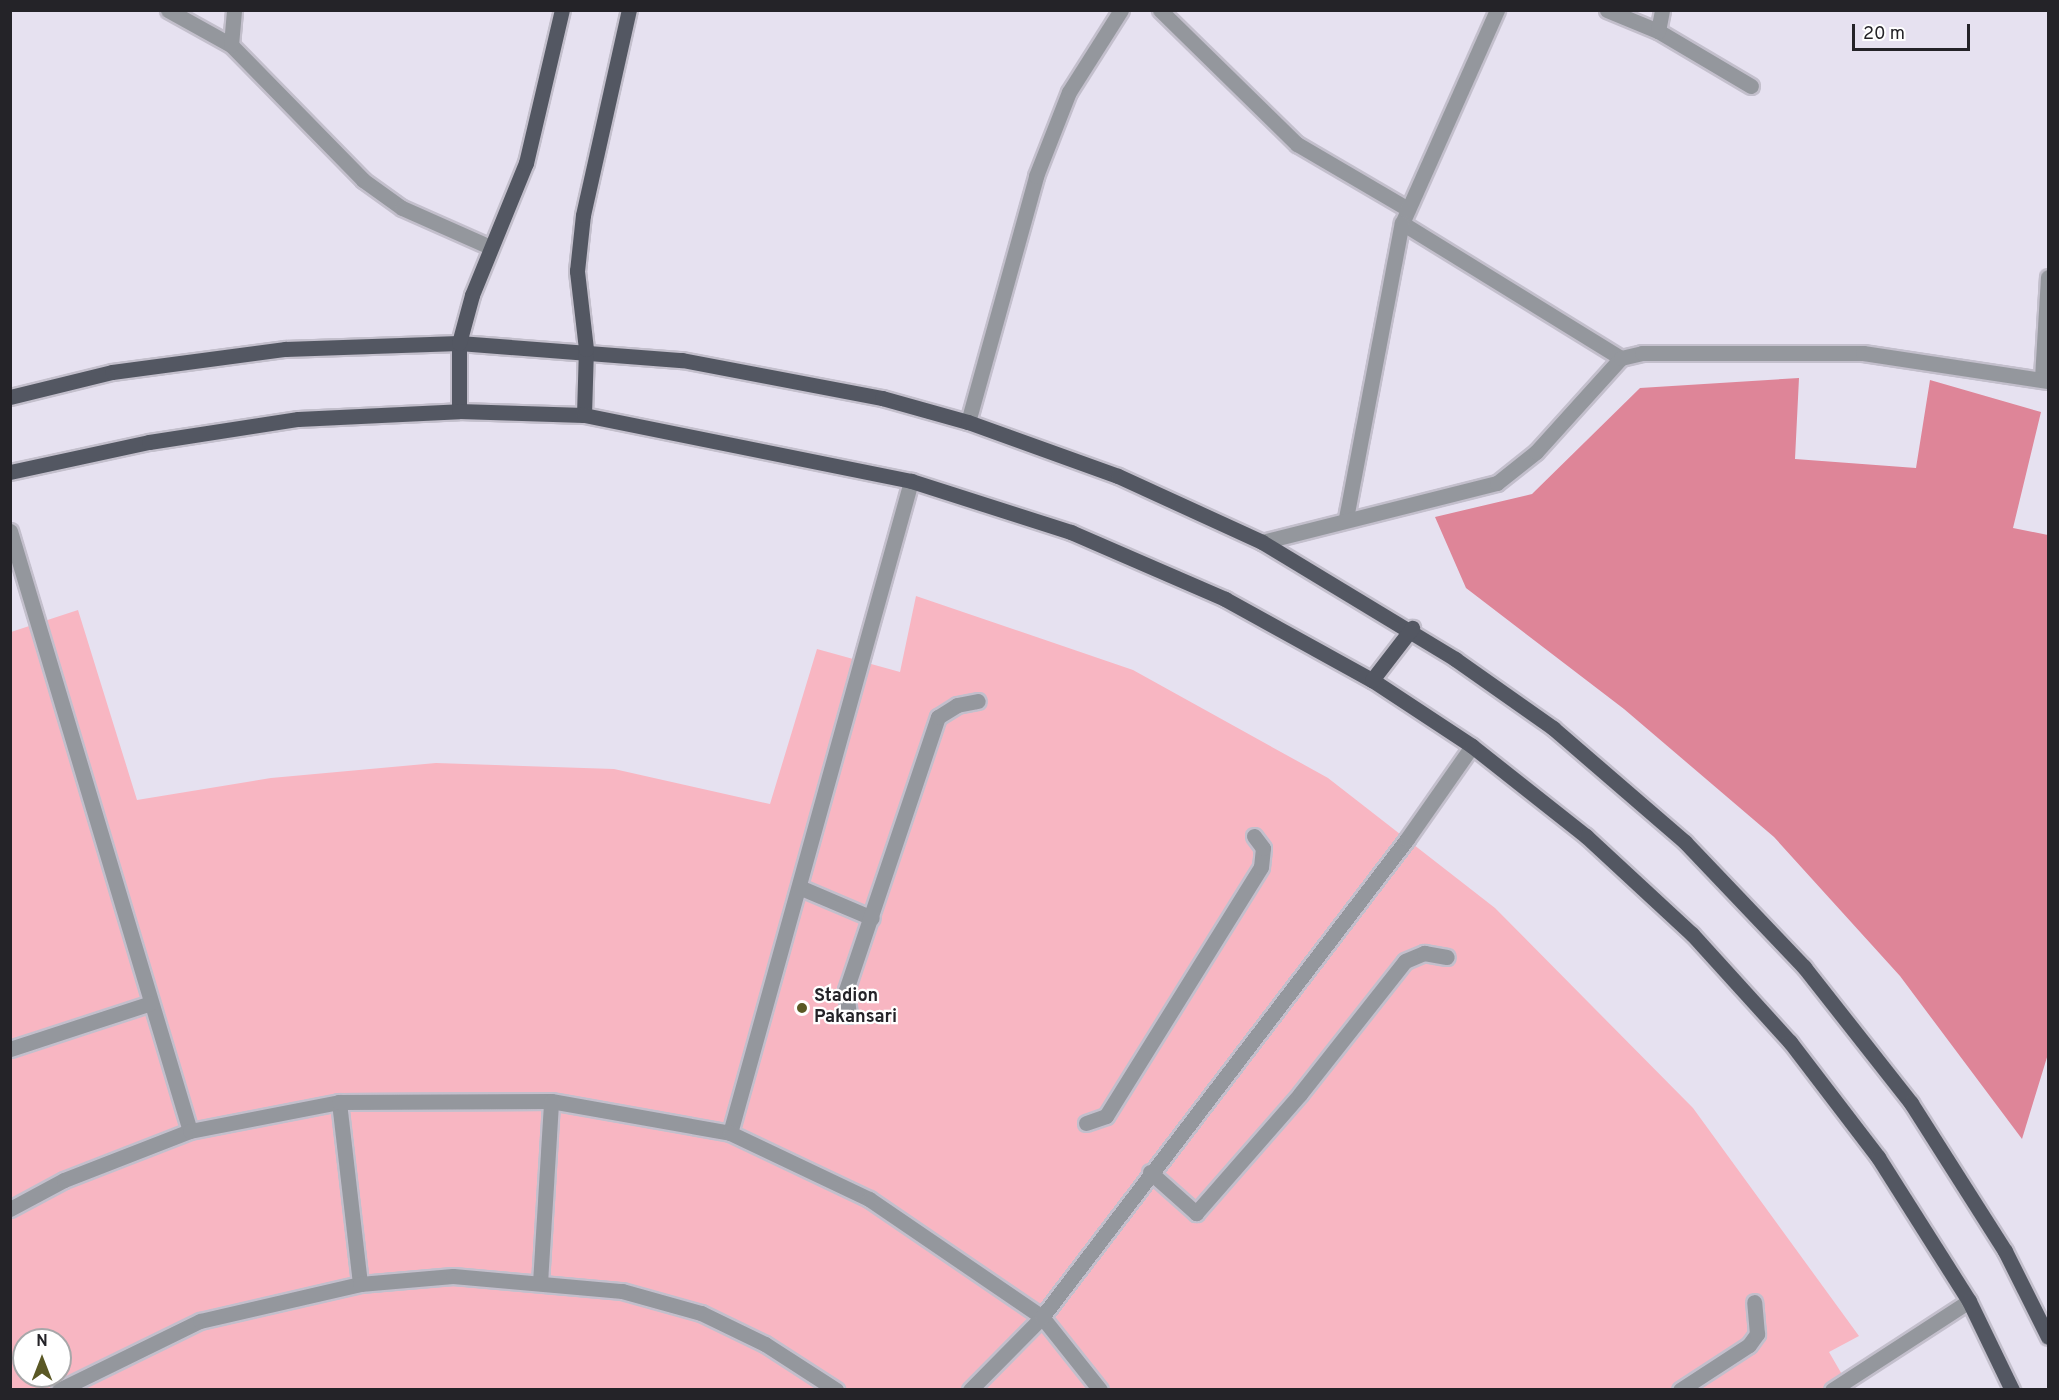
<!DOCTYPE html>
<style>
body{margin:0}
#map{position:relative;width:2059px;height:1400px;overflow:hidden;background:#e6e1f0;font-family:Overpass,sans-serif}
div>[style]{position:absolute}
.green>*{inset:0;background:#f8b6c2}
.forest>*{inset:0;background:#de8598}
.roads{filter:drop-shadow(2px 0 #c3bfcc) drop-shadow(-2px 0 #c3bfcc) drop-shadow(0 2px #c3bfcc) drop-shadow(0 -2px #c3bfcc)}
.minor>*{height:15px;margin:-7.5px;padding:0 7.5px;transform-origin:7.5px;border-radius:7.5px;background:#94979d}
.major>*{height:15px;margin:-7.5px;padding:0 7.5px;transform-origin:7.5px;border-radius:7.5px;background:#535762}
.dots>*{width:16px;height:16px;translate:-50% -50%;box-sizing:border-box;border:3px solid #fff;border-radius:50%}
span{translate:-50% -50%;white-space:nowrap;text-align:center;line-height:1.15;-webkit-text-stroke:4.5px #fff;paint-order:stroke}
.poi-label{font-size:18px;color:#242328;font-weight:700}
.left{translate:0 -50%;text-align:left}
.frame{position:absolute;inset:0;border:12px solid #242328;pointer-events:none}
.north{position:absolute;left:12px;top:1328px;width:60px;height:60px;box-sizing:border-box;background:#fff;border:2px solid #a7a7a9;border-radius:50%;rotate:0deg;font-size:16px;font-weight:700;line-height:24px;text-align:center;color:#242328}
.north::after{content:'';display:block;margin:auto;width:21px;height:27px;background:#5a5825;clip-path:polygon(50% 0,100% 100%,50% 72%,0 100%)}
.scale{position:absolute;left:1852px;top:24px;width:118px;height:27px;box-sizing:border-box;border:3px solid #242328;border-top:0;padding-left:8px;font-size:18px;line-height:21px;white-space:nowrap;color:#242328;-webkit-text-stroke:4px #fff;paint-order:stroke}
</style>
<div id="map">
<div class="green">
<i style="clip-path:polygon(evenodd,916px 596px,1133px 670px,1328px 778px,1495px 908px,1693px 1108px,1859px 1336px,1829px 1352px,1851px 1390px,11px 1390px,11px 632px,78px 610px,137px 800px,271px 778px,436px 763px,614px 769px,770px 804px,817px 649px,900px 672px,916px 596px,24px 1340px,60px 1340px,60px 1376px,24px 1376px,24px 1340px)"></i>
</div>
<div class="forest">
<i style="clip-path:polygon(1799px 378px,1795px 459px,1916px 468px,1930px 380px,2041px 412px,2013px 528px,2048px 535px,2048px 1054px,2022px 1139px,1900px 976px,1774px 837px,1624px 709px,1466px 588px,1435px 517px,1532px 494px,1640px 388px)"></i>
</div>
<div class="roads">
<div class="minor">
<i style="left:168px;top:10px;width:72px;rotate:29.1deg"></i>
<i style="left:231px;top:45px;width:189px;rotate:45.6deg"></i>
<i style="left:363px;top:180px;width:48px;rotate:35.7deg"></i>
<i style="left:402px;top:208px;width:96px;rotate:23.9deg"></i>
<i style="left:1160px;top:10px;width:192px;rotate:44.4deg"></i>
<i style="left:1297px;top:144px;width:126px;rotate:30.4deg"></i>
<i style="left:1497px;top:10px;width:233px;rotate:114deg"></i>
<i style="left:1402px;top:223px;width:257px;rotate:31.7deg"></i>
<i style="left:1607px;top:10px;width:55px;rotate:22.4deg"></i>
<i style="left:1658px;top:31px;width:108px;rotate:30.6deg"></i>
<i style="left:1658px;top:31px;width:21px;rotate:-79deg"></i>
<i style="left:231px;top:45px;width:35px;rotate:-85deg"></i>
<i style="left:2042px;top:378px;width:101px;rotate:-86.6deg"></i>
<i style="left:968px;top:422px;width:255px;rotate:-74.5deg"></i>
<i style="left:1036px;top:176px;width:90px;rotate:-68.6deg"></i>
<i style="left:1069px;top:92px;width:97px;rotate:-57.6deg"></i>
<i style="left:1346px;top:518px;width:300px;rotate:-79.3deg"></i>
<i style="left:10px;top:531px;width:626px;rotate:73.3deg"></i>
<i style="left:1262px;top:542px;width:242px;rotate:-14.1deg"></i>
<i style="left:1497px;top:483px;width:50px;rotate:-38.5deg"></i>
<i style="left:1536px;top:452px;width:127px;rotate:-47.9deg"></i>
<i style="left:1621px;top:358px;width:22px;rotate:-13deg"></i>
<i style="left:1642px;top:353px;width:221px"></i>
<i style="left:1863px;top:353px;width:187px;rotate:8.6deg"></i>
<i style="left:799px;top:887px;width:79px;rotate:23deg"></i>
<i style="left:849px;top:1015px;width:25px;rotate:-97deg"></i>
<i style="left:846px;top:990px;width:288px;rotate:-71.4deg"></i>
<i style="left:938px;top:717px;width:22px;rotate:-32deg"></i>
<i style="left:957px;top:705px;width:21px;rotate:-11deg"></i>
<i style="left:10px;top:1049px;width:148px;rotate:-18.1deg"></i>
<i style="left:339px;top:1102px;width:183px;rotate:83.4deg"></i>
<i style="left:1086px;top:1123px;width:21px;rotate:-19deg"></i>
<i style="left:1106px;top:1116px;width:293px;rotate:-58.1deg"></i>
<i style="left:1261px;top:867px;width:19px;rotate:-84deg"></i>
<i style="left:1263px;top:848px;width:15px;rotate:-127deg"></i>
<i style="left:730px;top:1133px;width:677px;rotate:-74.48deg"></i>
<i style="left:1150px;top:1172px;width:62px;rotate:41.7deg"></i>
<i style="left:1196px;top:1213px;width:158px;rotate:-48.8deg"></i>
<i style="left:1300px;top:1094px;width:169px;rotate:-51.7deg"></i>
<i style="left:1405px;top:961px;width:21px;rotate:-23deg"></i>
<i style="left:1424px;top:953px;width:23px;rotate:10deg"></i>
<i style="left:10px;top:1209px;width:61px;rotate:-28.2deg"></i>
<i style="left:64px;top:1180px;width:135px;rotate:-21.3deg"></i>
<i style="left:190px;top:1131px;width:152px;rotate:-11deg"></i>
<i style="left:339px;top:1102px;width:212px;rotate:-0.3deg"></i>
<i style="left:551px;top:1101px;width:182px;rotate:10.1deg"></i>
<i style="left:730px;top:1133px;width:154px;rotate:25.4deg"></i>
<i style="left:869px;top:1199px;width:209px;rotate:34.3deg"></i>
<i style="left:1042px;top:1317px;width:93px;rotate:51.5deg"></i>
<i style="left:540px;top:1283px;width:182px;rotate:-86.5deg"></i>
<i style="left:59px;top:1390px;width:157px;rotate:-26.1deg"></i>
<i style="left:200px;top:1321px;width:164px;rotate:-13deg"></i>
<i style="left:360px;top:1284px;width:93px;rotate:-4.9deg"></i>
<i style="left:453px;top:1276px;width:170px;rotate:5.1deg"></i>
<i style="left:622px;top:1291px;width:82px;rotate:15.6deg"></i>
<i style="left:701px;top:1313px;width:71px;rotate:25.8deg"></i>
<i style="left:765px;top:1344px;width:85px;rotate:32.9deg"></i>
<i style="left:970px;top:1390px;width:103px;rotate:-45.4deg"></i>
<i style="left:1042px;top:1317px;width:601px;rotate:-52.63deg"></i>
<i style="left:1407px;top:839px;width:113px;rotate:-55deg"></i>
<i style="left:1680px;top:1390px;width:82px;rotate:-33.1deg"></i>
<i style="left:1749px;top:1345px;width:14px;rotate:-54deg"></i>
<i style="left:1757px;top:1334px;width:32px;rotate:-95deg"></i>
<i style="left:1832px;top:1390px;width:163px;rotate:-33deg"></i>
</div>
<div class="major">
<i style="left:10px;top:397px;width:105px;rotate:-13.8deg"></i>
<i style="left:112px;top:372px;width:175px;rotate:-7.6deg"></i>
<i style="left:285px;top:349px;width:174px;rotate:-2deg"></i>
<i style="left:459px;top:343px;width:224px;rotate:4.4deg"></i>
<i style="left:682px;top:360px;width:204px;rotate:10.8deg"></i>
<i style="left:882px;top:398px;width:89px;rotate:15.6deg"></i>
<i style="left:968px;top:422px;width:159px;rotate:19.8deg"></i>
<i style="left:1118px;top:476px;width:158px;rotate:24.6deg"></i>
<i style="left:1262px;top:542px;width:226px;rotate:31.2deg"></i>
<i style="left:1455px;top:659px;width:120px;rotate:35.1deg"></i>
<i style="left:1553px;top:728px;width:174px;rotate:40.8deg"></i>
<i style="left:1685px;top:842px;width:173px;rotate:46.4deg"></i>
<i style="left:1804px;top:967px;width:173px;rotate:51.8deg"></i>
<i style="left:1911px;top:1103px;width:175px;rotate:57.6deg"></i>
<i style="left:2005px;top:1251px;width:96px;rotate:63.4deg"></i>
<i style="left:459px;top:411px;width:68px;rotate:-90deg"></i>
<i style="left:459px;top:343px;width:50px;rotate:-74.8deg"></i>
<i style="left:472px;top:295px;width:143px;rotate:-67.8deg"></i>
<i style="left:526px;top:163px;width:157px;rotate:-76.8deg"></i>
<i style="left:584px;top:415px;width:66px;rotate:-88.3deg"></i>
<i style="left:586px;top:349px;width:79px;rotate:-96.6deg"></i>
<i style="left:577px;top:271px;width:56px;rotate:-83.9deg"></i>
<i style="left:583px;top:215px;width:210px;rotate:-77.4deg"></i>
<i style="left:10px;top:472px;width:142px;rotate:-12.2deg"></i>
<i style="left:149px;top:442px;width:151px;rotate:-8.8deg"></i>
<i style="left:298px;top:419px;width:161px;rotate:-2.8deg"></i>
<i style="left:459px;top:411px;width:125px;rotate:1.8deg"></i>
<i style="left:584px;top:415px;width:334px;rotate:11.4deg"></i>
<i style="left:911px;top:481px;width:168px;rotate:17.7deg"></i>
<i style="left:1071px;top:532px;width:168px;rotate:23.5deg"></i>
<i style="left:1225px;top:599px;width:168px;rotate:28.9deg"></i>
<i style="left:1372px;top:680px;width:120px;rotate:33.4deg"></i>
<i style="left:1472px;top:746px;width:145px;rotate:38.3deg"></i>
<i style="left:1586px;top:836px;width:144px;rotate:42.8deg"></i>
<i style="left:1692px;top:934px;width:146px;rotate:47.8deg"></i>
<i style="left:1790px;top:1042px;width:145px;rotate:52.6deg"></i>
<i style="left:1878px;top:1157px;width:170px;rotate:57.7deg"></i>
<i style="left:1969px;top:1301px;width:99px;rotate:64.2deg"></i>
<i style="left:1372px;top:680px;width:66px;rotate:-52.4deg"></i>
</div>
</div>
<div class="dots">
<i style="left:802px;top:1008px;background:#5a5825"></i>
</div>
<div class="poi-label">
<span class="left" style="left:814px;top:1008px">Stadion<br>Pakansari</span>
</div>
<div class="frame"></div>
<div class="north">N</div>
<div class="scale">20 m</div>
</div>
